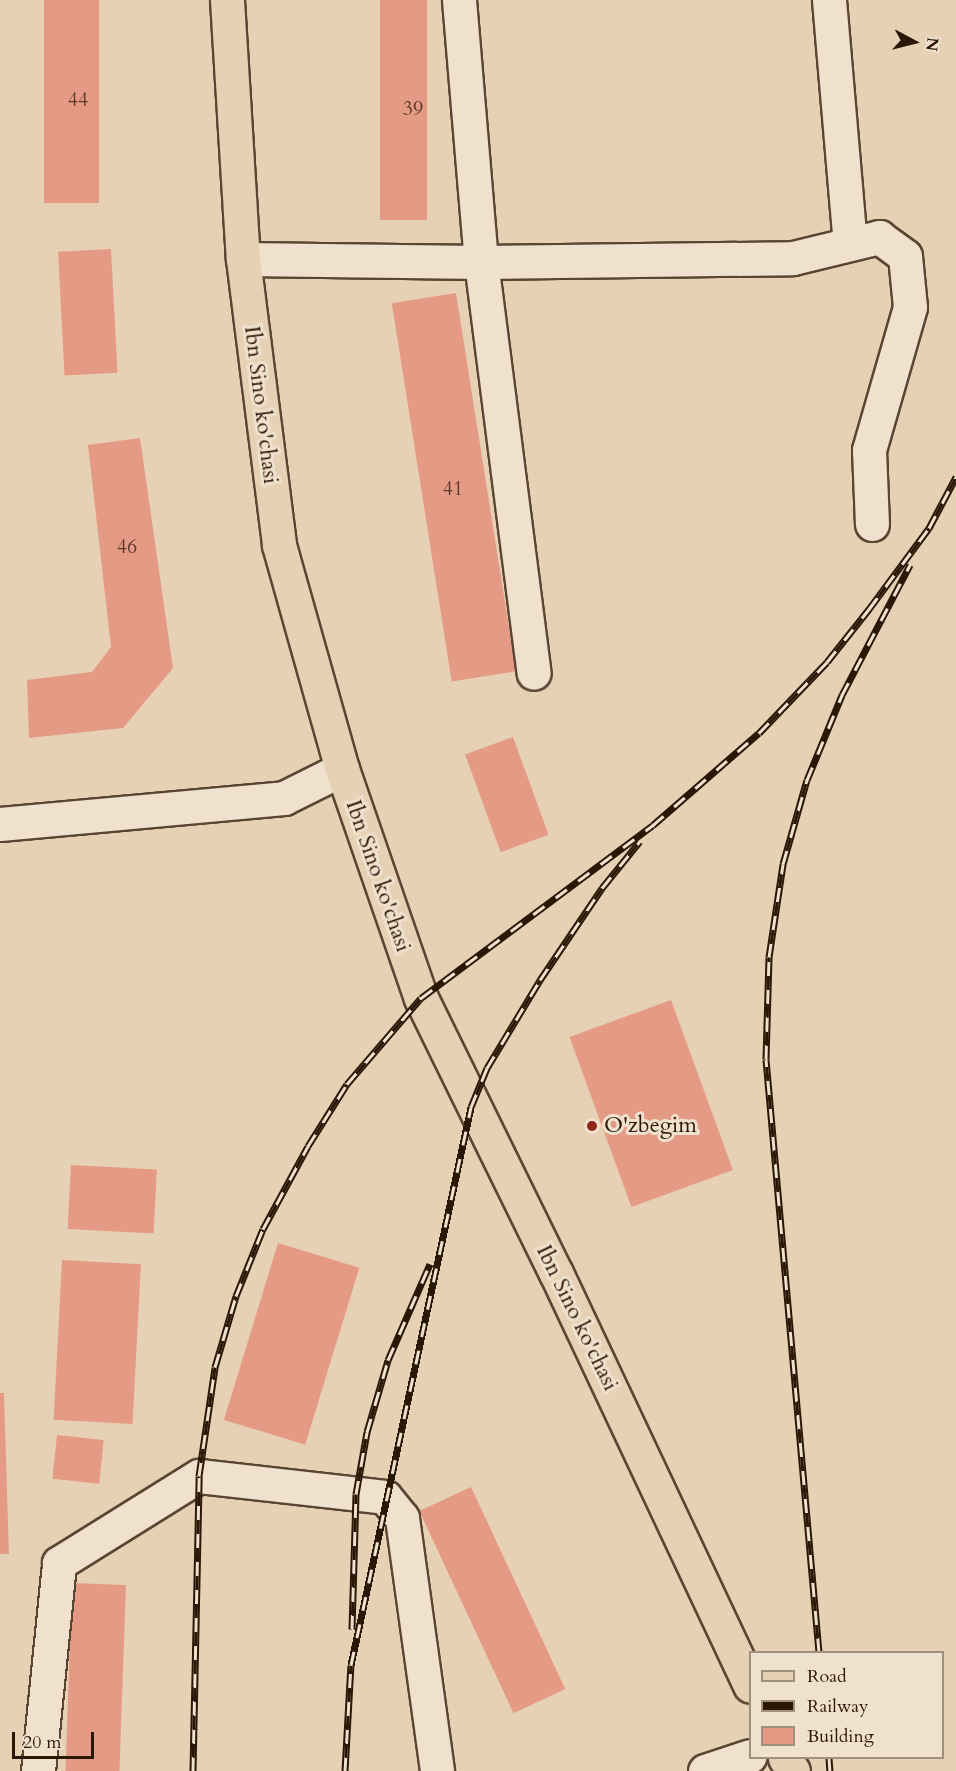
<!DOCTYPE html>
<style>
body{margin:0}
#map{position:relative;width:956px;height:1771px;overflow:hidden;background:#e6d1b4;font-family:Cardo,serif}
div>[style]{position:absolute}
.building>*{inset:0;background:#e59a86;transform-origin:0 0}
.roads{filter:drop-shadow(2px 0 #594632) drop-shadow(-2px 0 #594632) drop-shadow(0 2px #594632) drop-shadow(0 -2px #594632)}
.minor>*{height:33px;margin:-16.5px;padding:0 16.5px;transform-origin:16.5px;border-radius:16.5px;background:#efe1ce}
.major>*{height:33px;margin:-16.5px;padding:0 16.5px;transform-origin:16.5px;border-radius:16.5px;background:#e6d1b4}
.rail>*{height:7px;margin-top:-3.5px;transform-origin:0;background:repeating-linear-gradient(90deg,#efe1ce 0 14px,#2a1806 0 28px);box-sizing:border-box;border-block:2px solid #2a1806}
.dots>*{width:16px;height:16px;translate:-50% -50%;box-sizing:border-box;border:3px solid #efe1ce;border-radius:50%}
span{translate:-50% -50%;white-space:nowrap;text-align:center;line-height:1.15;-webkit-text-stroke:6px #efe1ce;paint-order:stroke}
.number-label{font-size:20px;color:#593826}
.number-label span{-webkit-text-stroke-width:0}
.street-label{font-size:22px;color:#2a1806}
.poi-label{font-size:22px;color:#2a1806}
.left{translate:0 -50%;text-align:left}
.legend{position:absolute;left:749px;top:1651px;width:195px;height:108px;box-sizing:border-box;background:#efe1ce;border:2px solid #a0917e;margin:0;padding:8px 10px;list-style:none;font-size:18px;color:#2a1806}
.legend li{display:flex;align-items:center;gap:12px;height:30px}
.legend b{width:30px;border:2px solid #a0917e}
.north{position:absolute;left:884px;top:12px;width:60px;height:60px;-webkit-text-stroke:4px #efe1ce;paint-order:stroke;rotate:97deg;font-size:16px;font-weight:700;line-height:24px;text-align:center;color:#2a1806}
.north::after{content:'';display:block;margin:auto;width:21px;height:27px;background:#2a1806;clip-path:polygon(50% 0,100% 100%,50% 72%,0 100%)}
.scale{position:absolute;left:12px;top:1732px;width:82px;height:27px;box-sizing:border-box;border:3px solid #2a1806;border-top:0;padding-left:8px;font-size:18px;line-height:21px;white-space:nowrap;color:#2a1806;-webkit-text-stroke:4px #efe1ce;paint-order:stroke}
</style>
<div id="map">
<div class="building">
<i style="left:44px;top:0;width:55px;height:203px"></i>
<i style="left:380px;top:0;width:47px;height:220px"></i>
<i style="left:111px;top:249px;width:124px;height:53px;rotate:87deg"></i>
<i style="left:456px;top:293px;width:383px;height:65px;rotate:81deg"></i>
<i style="clip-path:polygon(140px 438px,173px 668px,123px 728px,29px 738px,27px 680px,92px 672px,111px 647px,88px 445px)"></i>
<i style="left:513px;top:737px;width:104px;height:51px;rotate:70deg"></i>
<i style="left:671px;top:1000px;width:181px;height:108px;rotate:70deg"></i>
<i style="left:71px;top:1165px;width:86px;height:64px;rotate:3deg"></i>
<i style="left:278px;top:1243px;width:85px;height:185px;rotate:17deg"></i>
<i style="left:62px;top:1260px;width:79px;height:160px;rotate:3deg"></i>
<i style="clip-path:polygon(0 1393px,4px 1393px,9px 1554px,0 1554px)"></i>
<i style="left:57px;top:1435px;width:47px;height:44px;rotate:6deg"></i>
<i style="left:471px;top:1487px;width:223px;height:57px;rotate:65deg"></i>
<i style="left:72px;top:1583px;width:54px;height:188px;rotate:2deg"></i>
</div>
<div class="roads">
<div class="minor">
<i style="left:459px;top:0;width:263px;rotate:85.2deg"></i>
<i style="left:481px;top:262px;width:414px;rotate:82.7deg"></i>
<i style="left:829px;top:0;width:244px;rotate:85.1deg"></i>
<i style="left:243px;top:259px;width:238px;rotate:0.7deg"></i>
<i style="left:481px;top:262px;width:312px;rotate:-0.7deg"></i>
<i style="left:793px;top:258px;width:89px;rotate:-13.7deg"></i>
<i style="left:879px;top:237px;width:32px;rotate:36deg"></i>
<i style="left:905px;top:256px;width:51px;rotate:84.4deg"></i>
<i style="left:910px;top:307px;width:149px;rotate:106deg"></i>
<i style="left:869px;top:450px;width:74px;rotate:87.7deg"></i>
<i style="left:0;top:824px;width:285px;rotate:-5.2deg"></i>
<i style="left:284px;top:798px;width:65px;rotate:-26.6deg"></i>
<i style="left:38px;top:1771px;width:209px;rotate:-84.2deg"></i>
<i style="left:59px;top:1563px;width:165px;rotate:-31.9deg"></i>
<i style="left:199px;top:1476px;width:187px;rotate:6.4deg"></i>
<i style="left:385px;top:1497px;width:27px;rotate:51deg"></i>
<i style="left:402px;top:1518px;width:255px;rotate:82.1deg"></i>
<i style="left:705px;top:1771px;width:47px;rotate:-18.4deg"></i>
</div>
<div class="major">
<i style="left:227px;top:0;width:259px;rotate:86.5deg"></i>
<i style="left:243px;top:259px;width:288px;rotate:82.8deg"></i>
<i style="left:279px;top:545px;width:233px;rotate:74.3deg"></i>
<i style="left:342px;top:769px;width:242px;rotate:71deg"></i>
<i style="left:421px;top:998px;width:306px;rotate:63.9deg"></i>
<i style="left:556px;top:1273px;width:456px;rotate:64.8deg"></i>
<i style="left:785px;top:1758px;width:15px;rotate:58deg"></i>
</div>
</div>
<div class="rail">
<i style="left:352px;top:1629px;width:135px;rotate:-88.3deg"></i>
<i style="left:356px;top:1494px;width:63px;rotate:-79.9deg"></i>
<i style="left:367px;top:1432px;width:75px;rotate:-73.7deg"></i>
<i style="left:388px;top:1360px;width:105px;rotate:-66.4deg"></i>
<i style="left:819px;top:1652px;width:595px;rotate:-95.11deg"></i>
<i style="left:766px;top:1059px;width:102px;rotate:-88.3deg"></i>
<i style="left:769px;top:957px;width:94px;rotate:-81.4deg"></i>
<i style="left:783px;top:864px;width:87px;rotate:-74.1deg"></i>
<i style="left:807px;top:780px;width:92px;rotate:-67.6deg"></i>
<i style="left:842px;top:695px;width:147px;rotate:-62.4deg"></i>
<i style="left:829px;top:1758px;width:13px;rotate:86deg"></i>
<i style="left:193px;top:1771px;width:295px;rotate:-88.8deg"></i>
<i style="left:199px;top:1476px;width:110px;rotate:-81.6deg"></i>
<i style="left:215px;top:1367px;width:74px;rotate:-73.5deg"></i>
<i style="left:236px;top:1296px;width:72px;rotate:-68.1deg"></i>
<i style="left:263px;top:1229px;width:94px;rotate:-61.5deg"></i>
<i style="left:308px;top:1146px;width:73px;rotate:-57.8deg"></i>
<i style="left:347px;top:1084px;width:113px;rotate:-49.3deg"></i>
<i style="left:421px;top:998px;width:289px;rotate:-36.7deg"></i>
<i style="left:653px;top:825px;width:140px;rotate:-41deg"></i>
<i style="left:759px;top:733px;width:98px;rotate:-46.2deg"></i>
<i style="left:827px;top:662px;width:68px;rotate:-51.6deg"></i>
<i style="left:869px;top:609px;width:101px;rotate:-53.5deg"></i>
<i style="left:929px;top:528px;width:58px;rotate:-62.1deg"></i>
<i style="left:345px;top:1771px;width:106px;rotate:-86.8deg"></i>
<i style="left:351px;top:1665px;width:571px;rotate:-77.86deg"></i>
<i style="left:471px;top:1107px;width:42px;rotate:-67.7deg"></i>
<i style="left:487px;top:1068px;width:103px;rotate:-58.9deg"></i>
<i style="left:540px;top:980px;width:111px;rotate:-56deg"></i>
<i style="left:602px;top:888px;width:60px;rotate:-51deg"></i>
</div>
<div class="dots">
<i style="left:592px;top:1126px;background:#8f2418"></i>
</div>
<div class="number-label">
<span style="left:78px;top:99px">44</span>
<span style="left:413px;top:108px">39</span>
<span style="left:453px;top:488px">41</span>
<span style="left:127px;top:546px">46</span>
</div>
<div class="street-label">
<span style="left:261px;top:405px;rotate:83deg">Ibn Sino ko'chasi</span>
<span style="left:378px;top:876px;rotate:71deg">Ibn Sino ko'chasi</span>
<span style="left:577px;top:1318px;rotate:64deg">Ibn Sino ko'chasi</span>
</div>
<div class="poi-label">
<span class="left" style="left:604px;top:1126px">O'zbegim</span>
</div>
<ul class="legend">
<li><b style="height:8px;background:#e6d1b4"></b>Road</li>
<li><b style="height:8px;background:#2a1806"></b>Railway</li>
<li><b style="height:16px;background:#e59a86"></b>Building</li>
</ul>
<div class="north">N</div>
<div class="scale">20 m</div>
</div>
